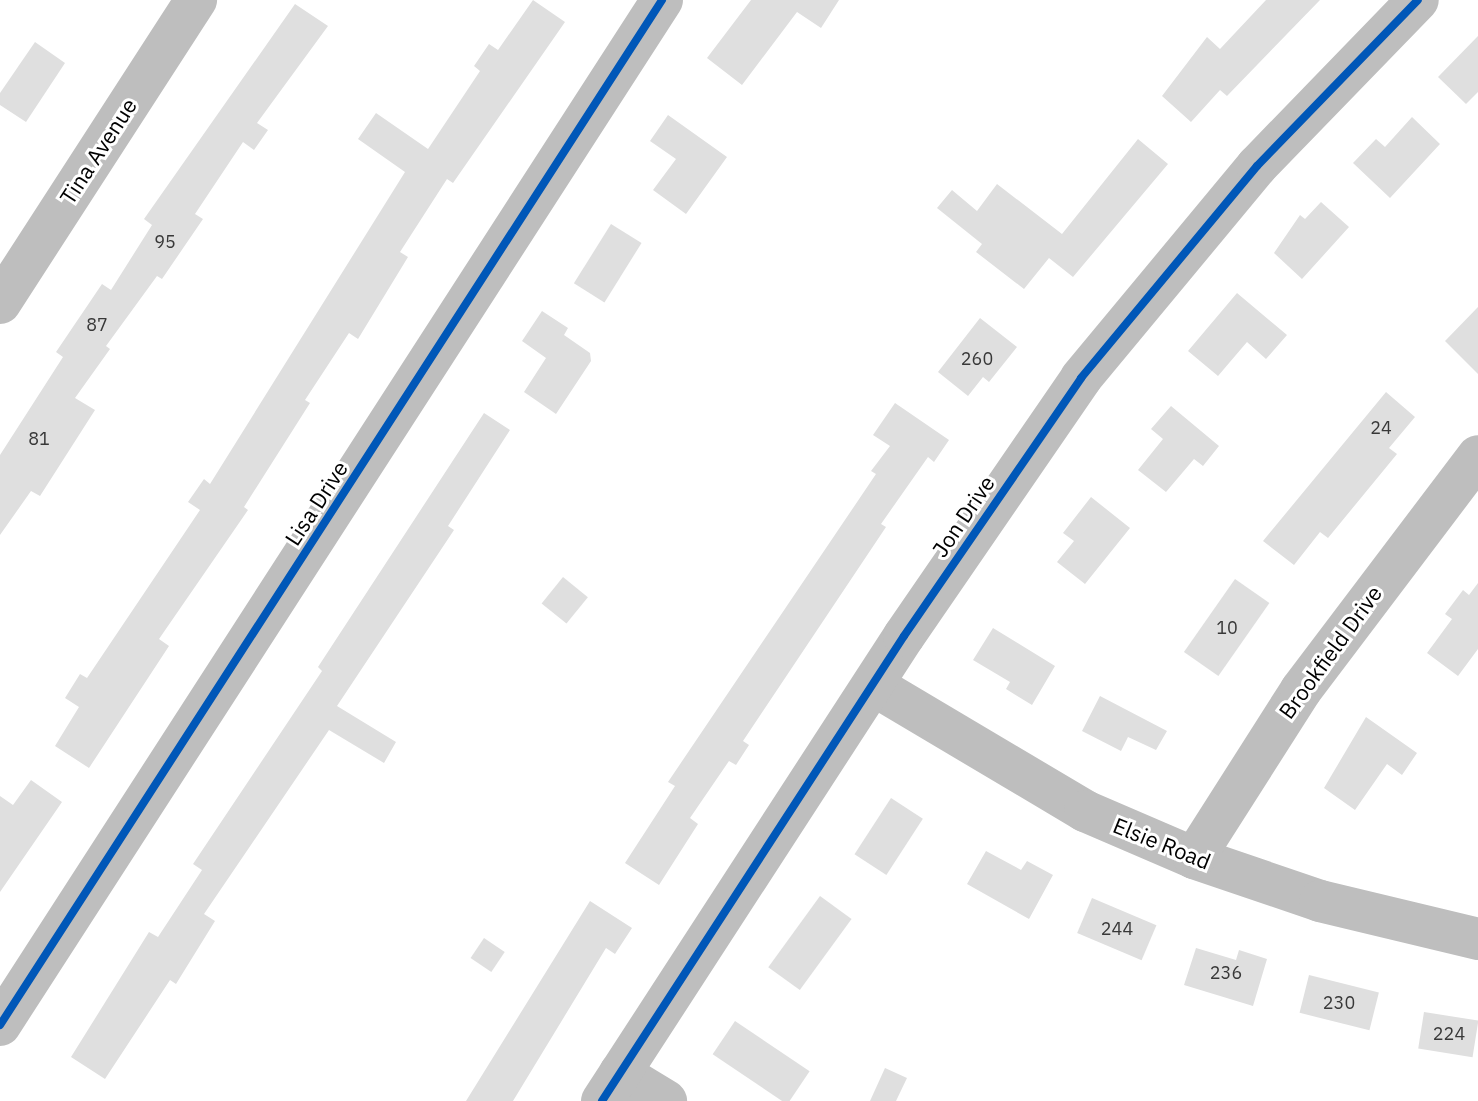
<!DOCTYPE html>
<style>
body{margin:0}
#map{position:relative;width:1478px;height:1101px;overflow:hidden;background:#fff;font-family:"IBM Plex Sans",sans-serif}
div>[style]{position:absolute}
.building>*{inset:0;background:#dfdfdf;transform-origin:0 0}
.minor>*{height:42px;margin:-21px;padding:0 21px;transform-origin:21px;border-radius:21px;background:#bebebe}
.cycleway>*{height:8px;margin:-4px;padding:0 4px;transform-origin:4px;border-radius:4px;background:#0057b8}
span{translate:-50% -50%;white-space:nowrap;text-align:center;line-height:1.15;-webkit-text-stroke:6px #fff;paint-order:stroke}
.number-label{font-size:18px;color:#383838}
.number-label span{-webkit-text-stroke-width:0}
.street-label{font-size:22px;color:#000}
</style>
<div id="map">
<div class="building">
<i style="clip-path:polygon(533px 0,565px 22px,453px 183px,447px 179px,400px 252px,408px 257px,358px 339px,349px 333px,305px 400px,310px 403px,244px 507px,248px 510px,159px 639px,169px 646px,89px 768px,55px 746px,79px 707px,65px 698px,80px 674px,87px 678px,200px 510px,188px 502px,204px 479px,210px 484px,405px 172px,358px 139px,376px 113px,428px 149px,480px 71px,474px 66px,489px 44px,498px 50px)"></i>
<i style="clip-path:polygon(751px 0,839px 0,821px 28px,797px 12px,742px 85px,707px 58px)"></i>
<i style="clip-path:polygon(1266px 0,1320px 0,1227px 96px,1220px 90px,1191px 122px,1162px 96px,1207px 37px,1220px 49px)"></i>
<i style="clip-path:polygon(295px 4px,328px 26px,257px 123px,268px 130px,254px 150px,243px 142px,195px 214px,203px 219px,162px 279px,157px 276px,106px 346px,110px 349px,75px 398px,95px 410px,40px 496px,31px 491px,0 535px,0 455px,63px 357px,56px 352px,102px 284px,111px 290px,152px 225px,144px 219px)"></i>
<i style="clip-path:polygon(1478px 36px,1478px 92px,1466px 104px,1438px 77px)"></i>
<i style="clip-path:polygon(35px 42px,65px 63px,26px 122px,0 105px,0 93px)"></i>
<i style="clip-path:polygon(668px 115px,727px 157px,686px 214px,653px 190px,676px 159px,650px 141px)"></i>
<i style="clip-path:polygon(1412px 117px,1440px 144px,1390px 198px,1353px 163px,1376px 139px,1385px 147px)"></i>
<i style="clip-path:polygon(1138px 139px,1168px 164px,1073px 277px,1049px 258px,1024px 289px,976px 252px,982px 244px,937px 208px,952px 190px,977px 211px,997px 184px,1062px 234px)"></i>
<i style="clip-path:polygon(1321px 202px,1349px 227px,1302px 279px,1274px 253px,1300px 215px,1305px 219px)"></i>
<i style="left:611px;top:224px;width:36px;height:70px;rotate:32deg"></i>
<i style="clip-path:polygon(1237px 293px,1287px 335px,1266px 359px,1247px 342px,1218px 376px,1188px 351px)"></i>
<i style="clip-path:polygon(1478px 307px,1478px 374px,1445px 341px)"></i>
<i style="clip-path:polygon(542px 311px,568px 328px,564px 335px,590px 353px,591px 361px,556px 414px,524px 392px,546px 358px,522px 341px)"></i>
<i style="clip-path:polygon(980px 318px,1017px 347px,989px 382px,983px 377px,968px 396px,938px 372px)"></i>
<i style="clip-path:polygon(1386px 392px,1415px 417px,1389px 448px,1397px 454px,1328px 538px,1320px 532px,1294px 565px,1263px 541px)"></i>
<i style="clip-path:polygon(895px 403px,949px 440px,934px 462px,928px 457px,881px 524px,886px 527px,743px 741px,749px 745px,736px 765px,729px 761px,690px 818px,698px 824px,659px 885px,625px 863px,675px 786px,668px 782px,876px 474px,871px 471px,890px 446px,873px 435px)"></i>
<i style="clip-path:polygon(1171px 406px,1219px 446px,1203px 466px,1194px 459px,1166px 492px,1138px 470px,1163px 439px,1151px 429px)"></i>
<i style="clip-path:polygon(484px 413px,510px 430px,448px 526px,454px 530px,337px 706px,396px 742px,384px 763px,329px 730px,204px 914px,215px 921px,176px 984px,170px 980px,105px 1079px,71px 1057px,149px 932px,158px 937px,202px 870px,193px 864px,322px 671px,318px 667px)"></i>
<i style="clip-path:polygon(1091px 497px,1130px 528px,1085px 584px,1057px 562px,1074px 541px,1063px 533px)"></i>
<i style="left:563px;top:577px;width:32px;height:34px;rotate:39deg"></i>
<i style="left:1235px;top:579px;width:42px;height:89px;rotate:35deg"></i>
<i style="clip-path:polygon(1478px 583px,1478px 649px,1458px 676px,1427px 653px,1452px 619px,1445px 614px,1463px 590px,1469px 595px)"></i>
<i style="clip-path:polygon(993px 628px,1055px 666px,1032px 705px,1006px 689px,1010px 682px,973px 660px)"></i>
<i style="clip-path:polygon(1100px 696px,1167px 731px,1156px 750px,1128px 737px,1121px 751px,1082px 731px)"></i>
<i style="clip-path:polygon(1366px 717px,1417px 753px,1402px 775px,1387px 764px,1355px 810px,1324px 788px)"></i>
<i style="clip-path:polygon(31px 780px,62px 802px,0 892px,0 796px,13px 805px)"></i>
<i style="left:891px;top:798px;width:38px;height:67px;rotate:33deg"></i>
<i style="clip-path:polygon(986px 851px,1021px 870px,1027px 861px,1053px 875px,1029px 919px,967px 884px)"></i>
<i style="left:820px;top:896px;width:39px;height:88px;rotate:36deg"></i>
<i style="left:1092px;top:898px;width:70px;height:38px;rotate:23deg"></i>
<i style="clip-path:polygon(590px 901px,632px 928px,615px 954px,606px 948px,513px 1101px,466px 1101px)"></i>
<i style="left:484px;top:938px;width:25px;height:24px;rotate:34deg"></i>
<i style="clip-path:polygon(1196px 948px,1236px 960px,1239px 950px,1267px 959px,1253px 1006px,1184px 985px)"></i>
<i style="left:1309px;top:975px;width:72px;height:39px;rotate:14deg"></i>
<i style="left:1424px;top:1012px;width:55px;height:37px;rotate:9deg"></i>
<i style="left:735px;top:1021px;width:90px;height:40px;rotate:34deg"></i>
<i style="clip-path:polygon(885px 1068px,907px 1078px,896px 1101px,870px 1101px)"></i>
</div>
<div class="minor">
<i style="left:0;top:303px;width:361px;rotate:-57.1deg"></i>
<i style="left:873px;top:685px;width:247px;rotate:30.7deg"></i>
<i style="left:1085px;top:811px;width:119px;rotate:23.3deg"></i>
<i style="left:1194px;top:858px;width:133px;rotate:18.8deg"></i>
<i style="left:1320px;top:901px;width:163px;rotate:13.5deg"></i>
<i style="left:1194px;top:858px;width:199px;rotate:-57.5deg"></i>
<i style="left:1301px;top:690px;width:293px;rotate:-52.9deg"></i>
<i style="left:0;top:1025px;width:1220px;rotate:-57.14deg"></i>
<i style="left:620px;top:1073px;width:54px;rotate:31.3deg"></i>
<i style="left:602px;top:1101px;width:554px;rotate:-57deg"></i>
<i style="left:904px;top:636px;width:313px;rotate:-55.5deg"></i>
<i style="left:1081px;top:378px;width:276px;rotate:-50.3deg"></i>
<i style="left:1257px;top:166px;width:231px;rotate:-45.9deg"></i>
</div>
<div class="cycleway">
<i style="left:0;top:1025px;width:1220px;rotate:-57.14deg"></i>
<i style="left:602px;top:1101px;width:554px;rotate:-57deg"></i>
<i style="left:904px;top:636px;width:313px;rotate:-55.5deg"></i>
<i style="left:1081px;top:378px;width:276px;rotate:-50.3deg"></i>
<i style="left:1257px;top:166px;width:231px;rotate:-45.9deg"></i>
</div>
<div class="number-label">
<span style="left:165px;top:242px">95</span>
<span style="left:97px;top:325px">87</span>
<span style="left:977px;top:359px">260</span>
<span style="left:1381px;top:428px">24</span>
<span style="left:39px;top:439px">81</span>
<span style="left:1227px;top:628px">10</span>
<span style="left:1117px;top:929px">244</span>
<span style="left:1226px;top:973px">236</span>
<span style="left:1339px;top:1003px">230</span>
<span style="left:1449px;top:1034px">224</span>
</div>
<div class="street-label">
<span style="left:98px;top:151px;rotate:-57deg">Tina Avenue</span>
<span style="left:316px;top:503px;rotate:-57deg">Lisa Drive</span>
<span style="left:963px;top:516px;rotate:-56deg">Jon Drive</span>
<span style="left:1330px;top:652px;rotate:-54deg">Brookfield Drive</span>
<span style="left:1162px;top:843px;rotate:22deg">Elsie Road</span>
</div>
</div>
